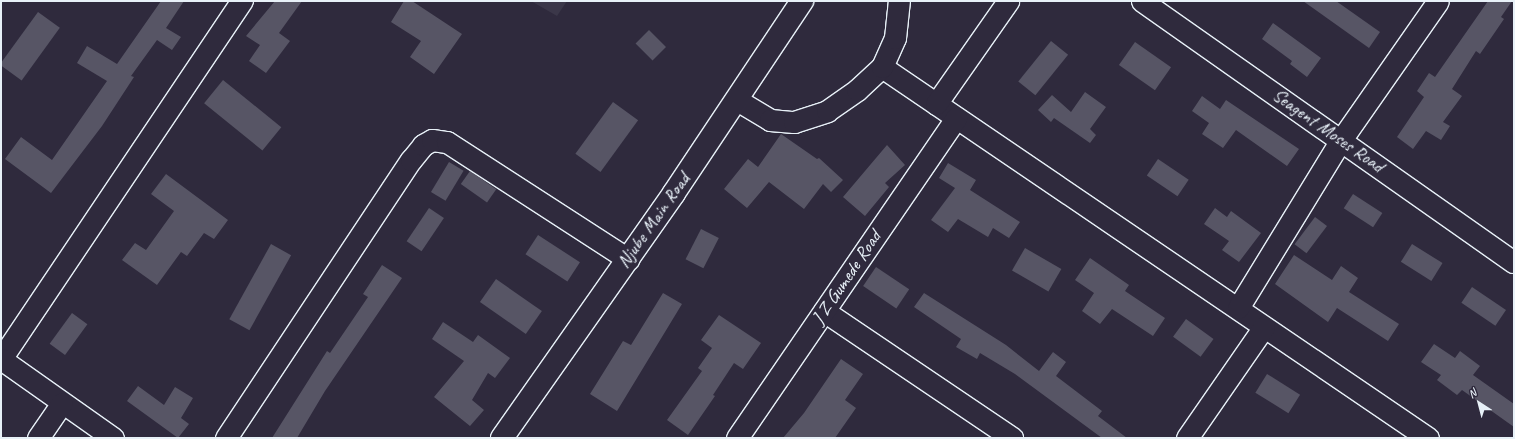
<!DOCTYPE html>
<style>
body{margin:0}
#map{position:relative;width:1515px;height:439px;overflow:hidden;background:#2f2a3d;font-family:Caveat,sans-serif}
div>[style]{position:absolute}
.built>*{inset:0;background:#3b3749}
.building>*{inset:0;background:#575565;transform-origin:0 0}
.roads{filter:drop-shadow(1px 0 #e8f1f8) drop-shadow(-1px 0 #e8f1f8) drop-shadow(0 1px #e8f1f8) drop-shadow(0 -1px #e8f1f8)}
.street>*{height:21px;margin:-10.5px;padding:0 10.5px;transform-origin:10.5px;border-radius:10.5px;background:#2f2a3d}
.secondary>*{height:22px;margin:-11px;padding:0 11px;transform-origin:11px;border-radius:11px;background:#2f2a3d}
span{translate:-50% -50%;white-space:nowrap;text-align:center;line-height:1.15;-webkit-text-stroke:3px #2f2a3d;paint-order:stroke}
.street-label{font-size:19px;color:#e8f1f8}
.frame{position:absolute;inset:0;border:2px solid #e8f1f8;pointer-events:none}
.north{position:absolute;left:1459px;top:383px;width:40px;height:40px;-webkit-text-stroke:3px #2f2a3d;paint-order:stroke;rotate:324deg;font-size:11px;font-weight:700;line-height:16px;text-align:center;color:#e8f1f8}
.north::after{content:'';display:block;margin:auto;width:14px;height:18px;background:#e8f1f8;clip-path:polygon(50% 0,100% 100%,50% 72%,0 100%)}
</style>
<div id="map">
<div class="built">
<i style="clip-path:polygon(531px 1px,567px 1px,557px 16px)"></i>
</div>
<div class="building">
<i style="clip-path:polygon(161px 1px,184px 1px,166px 28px,181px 37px,172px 50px,157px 40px,131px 76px,134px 77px,102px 126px,51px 193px,5px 159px,21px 137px,52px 160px,107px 81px,77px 63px,87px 46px,117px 64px)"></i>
<i style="clip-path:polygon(275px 1px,302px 1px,279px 33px,290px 41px,266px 73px,249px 61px,260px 45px,246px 36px)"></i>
<i style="clip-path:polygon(404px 1px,412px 1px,462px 34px,434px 74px,410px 57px,421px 41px,391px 22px)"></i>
<i style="clip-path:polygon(1303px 1px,1336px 1px,1380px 32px,1369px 48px)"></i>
<i style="clip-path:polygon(1488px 1px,1512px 1px,1501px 17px,1504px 19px,1480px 54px,1476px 51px,1452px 89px,1462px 96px,1443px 122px,1450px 126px,1441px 140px,1426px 131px,1413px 149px,1397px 137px,1424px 97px,1417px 91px,1429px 73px,1435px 77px)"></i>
<i style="left:38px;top:12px;width:27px;height:65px;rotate:36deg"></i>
<i style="clip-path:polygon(1273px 23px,1321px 58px,1307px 77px,1290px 64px,1292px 61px,1262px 39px)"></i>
<i style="left:649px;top:30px;width:24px;height:19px;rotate:45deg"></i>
<i style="left:1051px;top:41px;width:22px;height:52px;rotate:39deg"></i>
<i style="left:1135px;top:42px;width:44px;height:28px;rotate:35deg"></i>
<i style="left:223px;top:80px;width:75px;height:30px;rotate:39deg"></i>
<i style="clip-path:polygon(1085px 92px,1106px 107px,1090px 129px,1096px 135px,1090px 143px,1054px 118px,1051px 122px,1038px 110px,1052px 95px,1071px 112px)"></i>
<i style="clip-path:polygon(1202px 96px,1220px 109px,1226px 100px,1299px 149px,1287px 166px,1236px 130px,1223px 148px,1202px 134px,1209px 123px,1192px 111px)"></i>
<i style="left:613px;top:102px;width:31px;height:64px;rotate:36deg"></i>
<i style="clip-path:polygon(781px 134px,817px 159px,819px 158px,843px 180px,831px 192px,823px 184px,804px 209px,769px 182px,747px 208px,724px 189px,748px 159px,758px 167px)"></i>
<i style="clip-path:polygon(887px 145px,905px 165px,885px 183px,889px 187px,865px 216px,843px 197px)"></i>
<i style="left:1158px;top:159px;width:37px;height:20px;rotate:34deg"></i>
<i style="left:449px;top:162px;width:17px;height:35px;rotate:31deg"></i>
<i style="clip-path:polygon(948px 163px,976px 180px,970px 190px,1020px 222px,1009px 238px,993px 228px,988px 237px,958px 219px,948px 232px,931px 220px,955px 188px,939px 178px)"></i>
<i style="left:470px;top:171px;width:32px;height:16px;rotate:35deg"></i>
<i style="clip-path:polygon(166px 174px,228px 220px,214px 239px,204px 233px,187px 256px,181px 252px,157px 285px,122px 260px,135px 243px,146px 250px,174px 211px,151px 194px)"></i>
<i style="left:1353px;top:194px;width:35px;height:17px;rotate:33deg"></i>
<i style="left:429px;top:208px;width:18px;height:40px;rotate:34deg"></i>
<i style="clip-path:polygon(1215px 208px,1227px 217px,1231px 211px,1261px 233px,1239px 262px,1222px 250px,1229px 241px,1204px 224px)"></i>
<i style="left:1315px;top:217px;width:15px;height:34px;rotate:37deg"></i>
<i style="left:701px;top:229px;width:20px;height:34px;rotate:27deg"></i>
<i style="left:538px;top:235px;width:50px;height:23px;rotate:33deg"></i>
<i style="left:271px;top:244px;width:23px;height:86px;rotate:29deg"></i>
<i style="left:1412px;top:244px;width:36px;height:21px;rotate:32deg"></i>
<i style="left:1025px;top:248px;width:42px;height:26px;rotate:30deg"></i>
<i style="clip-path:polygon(1294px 255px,1332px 280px,1341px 266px,1358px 278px,1349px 292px,1399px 324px,1388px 341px,1337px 308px,1328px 322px,1275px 284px)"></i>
<i style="clip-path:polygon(1090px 258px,1129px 285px,1125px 291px,1165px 318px,1153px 336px,1112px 309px,1100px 324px,1082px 311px,1094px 293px,1075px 280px)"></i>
<i style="clip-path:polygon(382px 265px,402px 278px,325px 391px,297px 438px,272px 438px,327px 351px,330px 353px,368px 297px,363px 294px)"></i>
<i style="left:876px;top:267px;width:40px;height:23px;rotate:34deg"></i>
<i style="left:496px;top:279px;width:56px;height:28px;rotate:35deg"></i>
<i style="left:1472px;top:287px;width:41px;height:19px;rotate:34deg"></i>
<i style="clip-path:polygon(663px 293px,682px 304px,617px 411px,590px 394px,623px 341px,631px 345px)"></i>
<i style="clip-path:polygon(924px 293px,1006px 345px,1039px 371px,1053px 352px,1066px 362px,1056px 376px,1102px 411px,1098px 416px,1127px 438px,1102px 438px,1015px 374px,980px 353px,977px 359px,956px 347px,961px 339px,914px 307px)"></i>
<i style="left:72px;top:313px;width:19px;height:38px;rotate:36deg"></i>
<i style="clip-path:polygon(719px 315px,761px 343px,743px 369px,734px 363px,713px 395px,715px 396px,688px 435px,667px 420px,702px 371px,698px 368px,712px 348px,701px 340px)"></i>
<i style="left:1186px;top:319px;width:34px;height:22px;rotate:36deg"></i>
<i style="clip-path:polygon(443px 322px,473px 342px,478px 335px,510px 358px,495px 378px,488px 373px,472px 400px,484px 410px,470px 426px,434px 397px,464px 361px,432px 339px)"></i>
<i style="clip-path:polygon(1434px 344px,1455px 358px,1460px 351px,1480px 366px,1473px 375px,1514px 404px,1514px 427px,1462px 390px,1457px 395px,1437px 380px,1441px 375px,1421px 362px)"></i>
<i style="clip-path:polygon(841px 359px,863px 374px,845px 400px,856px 408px,835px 438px,783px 438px,804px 413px)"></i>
<i style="left:1267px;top:374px;width:39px;height:22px;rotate:32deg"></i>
<i style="clip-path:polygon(138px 386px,164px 405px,175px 387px,193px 398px,181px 418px,189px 424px,178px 438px,127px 401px)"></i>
</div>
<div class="roads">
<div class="street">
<i style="left:1142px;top:1px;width:454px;rotate:35.1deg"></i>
<i style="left:882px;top:67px;width:660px;rotate:34.2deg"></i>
<i style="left:737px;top:100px;width:39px;rotate:31deg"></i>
<i style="left:770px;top:120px;width:24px;rotate:5deg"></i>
<i style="left:794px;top:122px;width:35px;rotate:-18deg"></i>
<i style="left:827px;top:111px;width:37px;rotate:-35deg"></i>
<i style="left:857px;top:90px;width:34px;rotate:-43deg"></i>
<i style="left:882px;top:67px;width:32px;rotate:-66deg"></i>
<i style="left:895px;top:38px;width:37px;rotate:-84deg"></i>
<i style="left:936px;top:104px;width:126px;rotate:-55deg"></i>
<i style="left:1238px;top:308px;width:197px;rotate:-58.5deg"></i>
<i style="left:1341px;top:140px;width:169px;rotate:-55.1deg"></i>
<i style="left:824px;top:311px;width:227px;rotate:34deg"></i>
<i style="left:1px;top:359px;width:432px;rotate:-56.1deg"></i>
<i style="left:1px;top:359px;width:137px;rotate:35.2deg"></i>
<i style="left:38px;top:438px;width:42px;rotate:-55.6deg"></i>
<i style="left:226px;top:438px;width:334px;rotate:-56.4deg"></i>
<i style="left:411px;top:160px;width:19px;rotate:-51deg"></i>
<i style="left:423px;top:145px;width:10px;rotate:-29deg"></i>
<i style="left:432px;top:140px;width:15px;rotate:8deg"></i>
<i style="left:447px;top:142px;width:216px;rotate:32.9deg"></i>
<i style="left:737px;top:438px;width:388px;rotate:-55.6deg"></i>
<i style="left:1187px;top:438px;width:135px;rotate:-55.3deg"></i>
</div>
<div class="secondary">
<i style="left:502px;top:438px;width:299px;rotate:-54.9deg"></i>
<i style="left:674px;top:193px;width:231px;rotate:-56.3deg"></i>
</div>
</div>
<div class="street-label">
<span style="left:1328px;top:131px;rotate:35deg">Seagent Moses Road</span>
<span style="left:654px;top:221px;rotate:-55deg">Njube Main Road</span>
<span style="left:847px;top:278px;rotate:-56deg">J Z Gumede Road</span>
</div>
<div class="frame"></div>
<div class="north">N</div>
</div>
